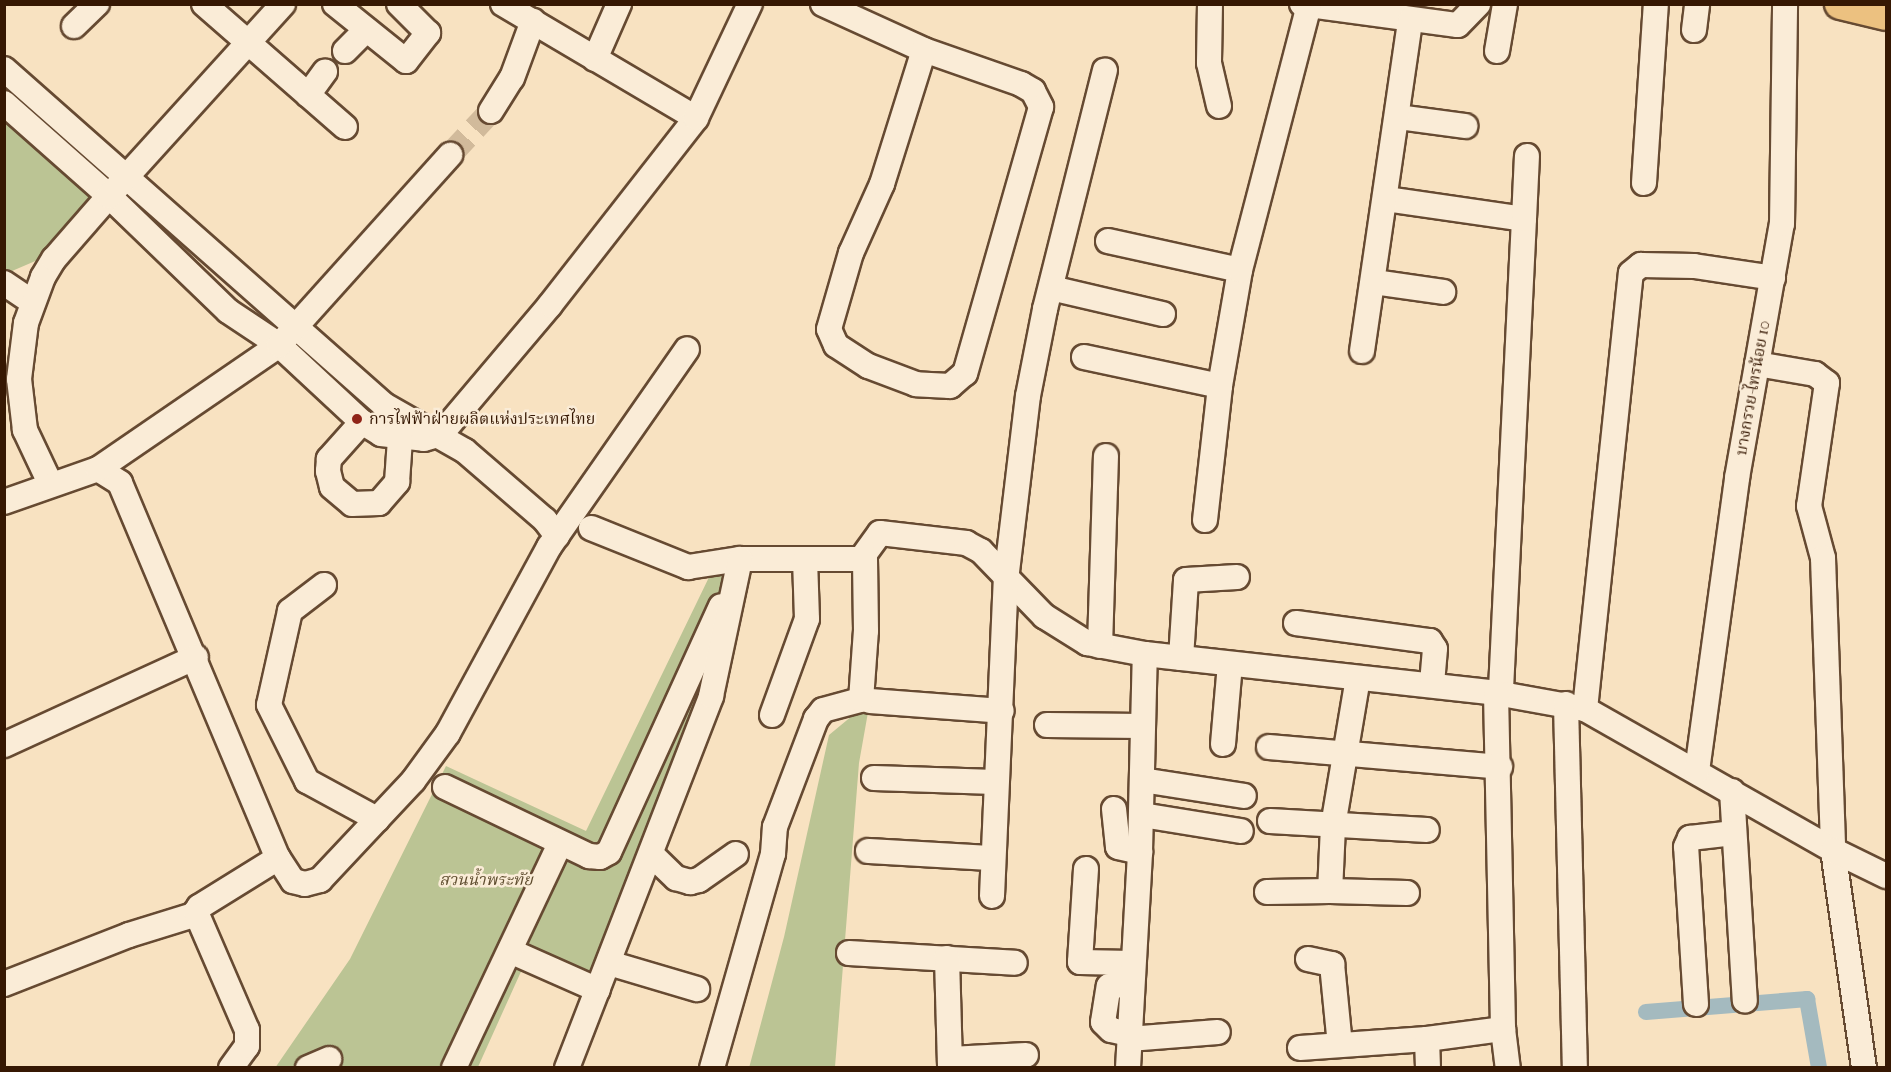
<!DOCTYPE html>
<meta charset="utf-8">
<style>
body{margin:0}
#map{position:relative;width:1891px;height:1072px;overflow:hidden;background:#f8e2c1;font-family:"IM FELL French Canon","Noto Serif Thai",serif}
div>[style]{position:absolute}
.green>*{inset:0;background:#bbc494}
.canal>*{height:16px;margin:-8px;padding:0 8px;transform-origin:8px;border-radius:8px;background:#a4babf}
.minor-tunnel>*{height:24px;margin-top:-12px;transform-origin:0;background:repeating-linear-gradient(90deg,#d1ba9b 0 24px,transparent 0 36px)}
.roads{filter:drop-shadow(2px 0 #664a32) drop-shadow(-2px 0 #664a32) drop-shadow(0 2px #664a32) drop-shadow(0 -2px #664a32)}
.minor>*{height:24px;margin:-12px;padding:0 12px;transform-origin:12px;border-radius:12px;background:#faecd7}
.major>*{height:30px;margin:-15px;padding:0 15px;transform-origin:15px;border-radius:15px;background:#ecc180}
.dots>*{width:16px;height:16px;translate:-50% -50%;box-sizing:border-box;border:3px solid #faecd7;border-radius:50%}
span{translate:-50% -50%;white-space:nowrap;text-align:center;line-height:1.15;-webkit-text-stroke:5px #faecd7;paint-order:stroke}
.street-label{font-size:16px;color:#361803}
.poi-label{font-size:16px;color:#361803}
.left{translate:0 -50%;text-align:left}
.park-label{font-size:16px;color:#5e4c2e;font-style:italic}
.frame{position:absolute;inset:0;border:6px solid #361803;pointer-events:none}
</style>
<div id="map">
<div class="green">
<i style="clip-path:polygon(4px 111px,98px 195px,40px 259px,5px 274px)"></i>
<i style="clip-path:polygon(713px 569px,738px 580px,594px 984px,528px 956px,478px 1067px,275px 1068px,350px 959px,446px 766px,586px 831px)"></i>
<i style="clip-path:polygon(870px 701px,859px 763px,835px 1067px,749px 1068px,784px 937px,829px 735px)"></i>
</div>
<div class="canal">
<i style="left:1646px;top:1012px;width:162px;rotate:-4.6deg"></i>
<i style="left:1807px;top:999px;width:70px;rotate:80.1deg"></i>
</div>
<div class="minor-tunnel">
<i style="left:450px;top:155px;width:60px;rotate:-47deg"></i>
</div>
<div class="roads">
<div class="minor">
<i style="left:204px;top:4px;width:187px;rotate:41.1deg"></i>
<i style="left:335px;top:4px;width:91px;rotate:38.8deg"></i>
<i style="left:406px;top:61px;width:36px;rotate:-52deg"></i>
<i style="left:428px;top:33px;width:41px;rotate:-135deg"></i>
<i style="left:503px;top:4px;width:224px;rotate:30.6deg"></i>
<i style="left:823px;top:4px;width:111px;rotate:24.5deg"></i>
<i style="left:924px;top:50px;width:103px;rotate:19.3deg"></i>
<i style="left:1021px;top:84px;width:14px;rotate:30deg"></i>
<i style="left:1033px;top:91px;width:18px;rotate:63deg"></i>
<i style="left:1041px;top:107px;width:277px;rotate:105.9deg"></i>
<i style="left:965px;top:373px;width:20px;rotate:139deg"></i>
<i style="left:950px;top:386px;width:34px;rotate:-177deg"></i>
<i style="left:916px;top:384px;width:51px;rotate:-159.4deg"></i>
<i style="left:868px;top:366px;width:38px;rotate:-147deg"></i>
<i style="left:836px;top:345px;width:17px;rotate:-114deg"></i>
<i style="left:829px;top:329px;width:79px;rotate:-73.9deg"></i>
<i style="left:851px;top:253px;width:76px;rotate:-65.8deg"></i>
<i style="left:882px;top:184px;width:140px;rotate:-72.6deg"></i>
<i style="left:1210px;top:4px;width:59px;rotate:91deg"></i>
<i style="left:1209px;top:63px;width:44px;rotate:76.9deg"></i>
<i style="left:1302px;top:4px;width:157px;rotate:7.7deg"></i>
<i style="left:1458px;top:25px;width:29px;rotate:-46deg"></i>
<i style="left:74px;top:26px;width:32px;rotate:-44deg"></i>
<i style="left:1694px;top:30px;width:26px;rotate:-83deg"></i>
<i style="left:345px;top:51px;width:30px;rotate:-45deg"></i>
<i style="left:1497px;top:51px;width:48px;rotate:-80.3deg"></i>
<i style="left:595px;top:59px;width:60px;rotate:-66.4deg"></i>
<i style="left:4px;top:69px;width:507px;rotate:41.48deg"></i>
<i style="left:384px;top:405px;width:93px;rotate:29.6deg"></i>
<i style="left:465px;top:451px;width:106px;rotate:40.8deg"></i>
<i style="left:545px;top:520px;width:20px;rotate:53deg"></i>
<i style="left:308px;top:95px;width:29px;rotate:-54deg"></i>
<i style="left:4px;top:103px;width:140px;rotate:41.5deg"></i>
<i style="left:109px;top:196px;width:165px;rotate:44deg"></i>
<i style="left:228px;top:311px;width:61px;rotate:33.7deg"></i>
<i style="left:279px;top:345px;width:113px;rotate:42.9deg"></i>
<i style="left:362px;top:422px;width:22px;rotate:32deg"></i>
<i style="left:381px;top:434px;width:43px;rotate:6.6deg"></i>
<i style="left:424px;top:439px;width:18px;rotate:-16deg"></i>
<i style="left:441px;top:434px;width:169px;rotate:-49.8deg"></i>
<i style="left:550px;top:305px;width:237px;rotate:-52deg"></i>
<i style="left:696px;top:118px;width:126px;rotate:-64.7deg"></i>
<i style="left:491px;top:111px;width:39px;rotate:-58deg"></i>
<i style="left:512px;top:78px;width:61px;rotate:-69.8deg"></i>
<i style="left:1398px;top:117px;width:68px;rotate:7.7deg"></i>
<i style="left:1644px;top:183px;width:179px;rotate:-86.2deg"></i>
<i style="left:1386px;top:199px;width:139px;rotate:8.2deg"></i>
<i style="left:1524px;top:219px;width:475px;rotate:92.8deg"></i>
<i style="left:1524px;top:219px;width:63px;rotate:-87.3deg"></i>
<i style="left:1108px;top:241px;width:135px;rotate:12.4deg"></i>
<i style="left:1374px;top:282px;width:70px;rotate:8.2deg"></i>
<i style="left:4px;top:283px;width:34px;rotate:34deg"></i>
<i style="left:1051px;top:288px;width:115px;rotate:13.1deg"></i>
<i style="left:1362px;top:351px;width:334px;rotate:-81.7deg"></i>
<i style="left:1084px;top:357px;width:139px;rotate:12deg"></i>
<i style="left:1757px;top:364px;width:59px;rotate:9.8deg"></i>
<i style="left:1815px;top:374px;width:15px;rotate:37deg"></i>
<i style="left:1827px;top:383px;width:124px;rotate:98.3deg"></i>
<i style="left:1809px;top:506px;width:54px;rotate:74.9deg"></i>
<i style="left:1823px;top:558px;width:292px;rotate:88deg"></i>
<i style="left:1833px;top:850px;width:220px;rotate:81.9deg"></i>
<i style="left:362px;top:422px;width:50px;rotate:131.7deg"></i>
<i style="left:329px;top:459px;width:12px;rotate:95deg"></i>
<i style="left:328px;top:471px;width:16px;rotate:76deg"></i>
<i style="left:332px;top:487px;width:26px;rotate:40deg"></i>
<i style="left:352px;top:504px;width:27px;rotate:-2deg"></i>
<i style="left:379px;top:503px;width:28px;rotate:-49deg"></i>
<i style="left:397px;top:482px;width:43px;rotate:-86deg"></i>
<i style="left:98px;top:469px;width:26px;rotate:32deg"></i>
<i style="left:120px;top:483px;width:407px;rotate:67.2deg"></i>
<i style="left:278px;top:858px;width:27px;rotate:57deg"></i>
<i style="left:293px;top:881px;width:12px;rotate:14deg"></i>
<i style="left:305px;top:884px;width:16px;rotate:-15deg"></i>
<i style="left:320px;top:880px;width:136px;rotate:-46.8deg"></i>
<i style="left:413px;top:781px;width:59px;rotate:-53.9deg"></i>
<i style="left:448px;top:733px;width:212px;rotate:-61.5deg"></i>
<i style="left:549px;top:547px;width:241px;rotate:-55.1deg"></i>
<i style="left:50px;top:483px;width:59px;rotate:-115.3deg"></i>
<i style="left:25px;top:430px;width:51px;rotate:-96.7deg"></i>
<i style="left:19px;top:379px;width:56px;rotate:-82.9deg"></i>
<i style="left:26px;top:323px;width:49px;rotate:-69.7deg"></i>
<i style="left:43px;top:277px;width:21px;rotate:-59deg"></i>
<i style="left:54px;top:259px;width:84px;rotate:-48.9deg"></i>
<i style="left:109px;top:196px;width:259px;rotate:-47.8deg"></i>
<i style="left:4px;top:502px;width:100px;rotate:-19.3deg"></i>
<i style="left:98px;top:469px;width:219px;rotate:-34.4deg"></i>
<i style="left:279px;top:345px;width:256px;rotate:-48deg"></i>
<i style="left:1205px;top:520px;width:135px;rotate:-83.6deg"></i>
<i style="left:1220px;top:386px;width:118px;rotate:-80.2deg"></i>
<i style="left:1240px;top:270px;width:273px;rotate:-75.4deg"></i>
<i style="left:591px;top:528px;width:105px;rotate:21.9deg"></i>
<i style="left:688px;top:567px;width:53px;rotate:-8.7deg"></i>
<i style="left:740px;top:559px;width:121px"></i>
<i style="left:861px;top:559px;width:32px;rotate:-54deg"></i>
<i style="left:880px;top:533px;width:87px;rotate:6.6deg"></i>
<i style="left:966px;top:543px;width:17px;rotate:28deg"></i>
<i style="left:981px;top:551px;width:91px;rotate:45.9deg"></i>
<i style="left:1044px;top:616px;width:51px;rotate:32.1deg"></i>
<i style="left:1087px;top:643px;width:59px;rotate:10.7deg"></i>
<i style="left:1145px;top:654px;width:353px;rotate:6.3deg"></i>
<i style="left:1496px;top:693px;width:90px;rotate:10.2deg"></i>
<i style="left:1585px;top:709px;width:285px;rotate:29.6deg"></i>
<i style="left:1833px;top:850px;width:59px;rotate:26.1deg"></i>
<i style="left:324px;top:585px;width:43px;rotate:142.6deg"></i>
<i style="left:290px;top:611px;width:96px;rotate:102.6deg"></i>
<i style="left:269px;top:705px;width:85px;rotate:63.4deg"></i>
<i style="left:307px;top:781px;width:80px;rotate:28.5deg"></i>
<i style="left:1296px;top:623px;width:135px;rotate:7.7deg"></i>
<i style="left:1430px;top:641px;width:9px;rotate:58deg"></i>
<i style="left:1435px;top:649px;width:36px;rotate:95deg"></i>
<i style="left:1100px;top:646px;width:190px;rotate:-88.2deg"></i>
<i style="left:1181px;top:658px;width:78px;rotate:-86.3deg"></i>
<i style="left:1186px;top:580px;width:51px;rotate:-3.4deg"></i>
<i style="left:1358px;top:678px;width:150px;rotate:99.6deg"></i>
<i style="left:1333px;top:826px;width:65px;rotate:92.6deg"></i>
<i style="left:1330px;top:891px;width:77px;rotate:1.5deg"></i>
<i style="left:1496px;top:693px;width:336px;rotate:88.8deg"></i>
<i style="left:1503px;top:1029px;width:39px;rotate:83deg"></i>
<i style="left:870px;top:701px;width:132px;rotate:4.3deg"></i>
<i style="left:1566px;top:704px;width:364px;rotate:88.6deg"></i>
<i style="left:1585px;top:709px;width:438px;rotate:-84deg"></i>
<i style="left:1631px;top:273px;width:13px;rotate:-39deg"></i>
<i style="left:1641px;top:265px;width:53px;rotate:1.1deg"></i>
<i style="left:1694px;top:266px;width:80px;rotate:8.6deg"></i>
<i style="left:772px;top:715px;width:102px;rotate:-70deg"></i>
<i style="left:807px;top:619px;width:59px;rotate:-91.9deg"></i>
<i style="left:1047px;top:725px;width:96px;rotate:0.6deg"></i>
<i style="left:1223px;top:744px;width:80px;rotate:-85deg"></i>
<i style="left:4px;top:745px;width:211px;rotate:-24.6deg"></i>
<i style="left:1269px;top:747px;width:232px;rotate:4.9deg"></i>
<i style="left:1697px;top:771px;width:296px;rotate:-82.2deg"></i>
<i style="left:1737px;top:478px;width:258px;rotate:-80deg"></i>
<i style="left:1782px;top:224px;width:220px;rotate:-89.2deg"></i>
<i style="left:874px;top:778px;width:121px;rotate:1.9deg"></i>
<i style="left:1142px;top:780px;width:103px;rotate:8.9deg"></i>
<i style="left:445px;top:787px;width:160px;rotate:25.6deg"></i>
<i style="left:589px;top:856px;width:11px;rotate:5deg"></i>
<i style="left:600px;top:857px;width:10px;rotate:-29deg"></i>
<i style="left:609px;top:852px;width:270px;rotate:-65.5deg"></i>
<i style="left:1732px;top:791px;width:210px;rotate:86.5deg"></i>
<i style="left:1114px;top:809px;width:38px;rotate:84deg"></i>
<i style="left:1118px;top:847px;width:23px;rotate:13deg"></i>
<i style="left:1142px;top:815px;width:100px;rotate:9.2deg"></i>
<i style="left:1270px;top:821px;width:157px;rotate:3.3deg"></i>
<i style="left:868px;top:851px;width:123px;rotate:3.3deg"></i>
<i style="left:651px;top:854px;width:35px;rotate:44deg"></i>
<i style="left:676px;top:878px;width:15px;rotate:16deg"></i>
<i style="left:690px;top:882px;width:9px;rotate:-13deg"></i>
<i style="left:699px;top:880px;width:45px;rotate:-35.1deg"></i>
<i style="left:1086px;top:869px;width:93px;rotate:93.7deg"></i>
<i style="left:1080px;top:962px;width:53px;rotate:1.1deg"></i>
<i style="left:1267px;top:892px;width:63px;rotate:-0.9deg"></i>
<i style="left:992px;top:896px;width:316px;rotate:-87.5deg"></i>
<i style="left:1006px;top:580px;width:185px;rotate:-83.2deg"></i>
<i style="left:1028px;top:396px;width:89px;rotate:-78.9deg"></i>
<i style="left:1045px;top:309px;width:246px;rotate:-75.9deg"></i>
<i style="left:510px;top:951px;width:96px;rotate:23.9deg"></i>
<i style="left:849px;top:953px;width:166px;rotate:3.4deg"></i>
<i style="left:947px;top:958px;width:110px;rotate:88.4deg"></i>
<i style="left:1308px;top:959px;width:25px;rotate:12deg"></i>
<i style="left:1332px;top:964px;width:81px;rotate:84.4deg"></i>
<i style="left:609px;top:963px;width:92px;rotate:16.5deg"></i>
<i style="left:4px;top:984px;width:134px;rotate:-21.4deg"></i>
<i style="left:129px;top:935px;width:71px;rotate:-17.2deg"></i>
<i style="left:1696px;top:1004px;width:157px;rotate:-93.6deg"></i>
<i style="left:1686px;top:847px;width:10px;rotate:-66deg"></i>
<i style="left:1690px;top:838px;width:44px;rotate:-6.5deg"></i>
<i style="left:1129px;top:1034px;width:18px;rotate:-167deg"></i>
<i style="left:1111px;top:1030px;width:11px;rotate:-135deg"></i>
<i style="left:1103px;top:1022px;width:36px;rotate:-81deg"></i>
<i style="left:1109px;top:986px;width:22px;rotate:-3deg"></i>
<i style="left:1129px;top:1039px;width:89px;rotate:-4.5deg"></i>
<i style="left:1427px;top:1039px;width:29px;rotate:88deg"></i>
<i style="left:1300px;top:1048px;width:127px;rotate:-4.1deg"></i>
<i style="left:1427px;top:1039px;width:77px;rotate:-7.5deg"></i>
<i style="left:950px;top:1059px;width:76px;rotate:-3deg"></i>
<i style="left:231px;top:1068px;width:27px;rotate:-54deg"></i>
<i style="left:247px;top:1046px;width:16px;rotate:-90deg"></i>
<i style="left:247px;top:1030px;width:129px;rotate:-113.4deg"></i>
<i style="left:196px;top:912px;width:6px;rotate:-59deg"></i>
<i style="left:199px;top:907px;width:93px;rotate:-31.8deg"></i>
<i style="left:308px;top:1068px;width:23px;rotate:-23deg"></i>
<i style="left:454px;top:1068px;width:248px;rotate:-64.7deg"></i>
<i style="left:567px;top:1068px;width:399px;rotate:-68.8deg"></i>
<i style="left:711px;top:696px;width:140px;rotate:-78deg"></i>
<i style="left:712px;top:1068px;width:223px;rotate:-74.1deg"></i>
<i style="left:773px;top:854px;width:27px;rotate:-86deg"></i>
<i style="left:775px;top:827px;width:116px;rotate:-69.2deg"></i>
<i style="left:816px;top:719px;width:11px;rotate:-52deg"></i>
<i style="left:823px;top:710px;width:39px;rotate:-15deg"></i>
<i style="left:861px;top:700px;width:69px;rotate:-85.9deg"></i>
<i style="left:866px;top:631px;width:75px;rotate:-90.8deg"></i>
<i style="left:1128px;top:1068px;width:216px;rotate:-86.8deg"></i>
<i style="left:1140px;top:852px;width:198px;rotate:-88.6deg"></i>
</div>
<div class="major">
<i style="left:1840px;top:4px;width:47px;rotate:13.4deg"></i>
</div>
</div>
<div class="dots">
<i style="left:357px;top:419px;background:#8f2418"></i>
</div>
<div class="street-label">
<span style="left:1753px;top:388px;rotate:-80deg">บางกรวย-ไทรน้อย 10</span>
</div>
<div class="poi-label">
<span class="left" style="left:369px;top:419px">การไฟฟ้าฝ่ายผลิตแห่งประเทศไทย</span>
</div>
<div class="park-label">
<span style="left:486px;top:880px">สวนน้ำพระทัย</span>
</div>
<div class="frame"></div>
</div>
